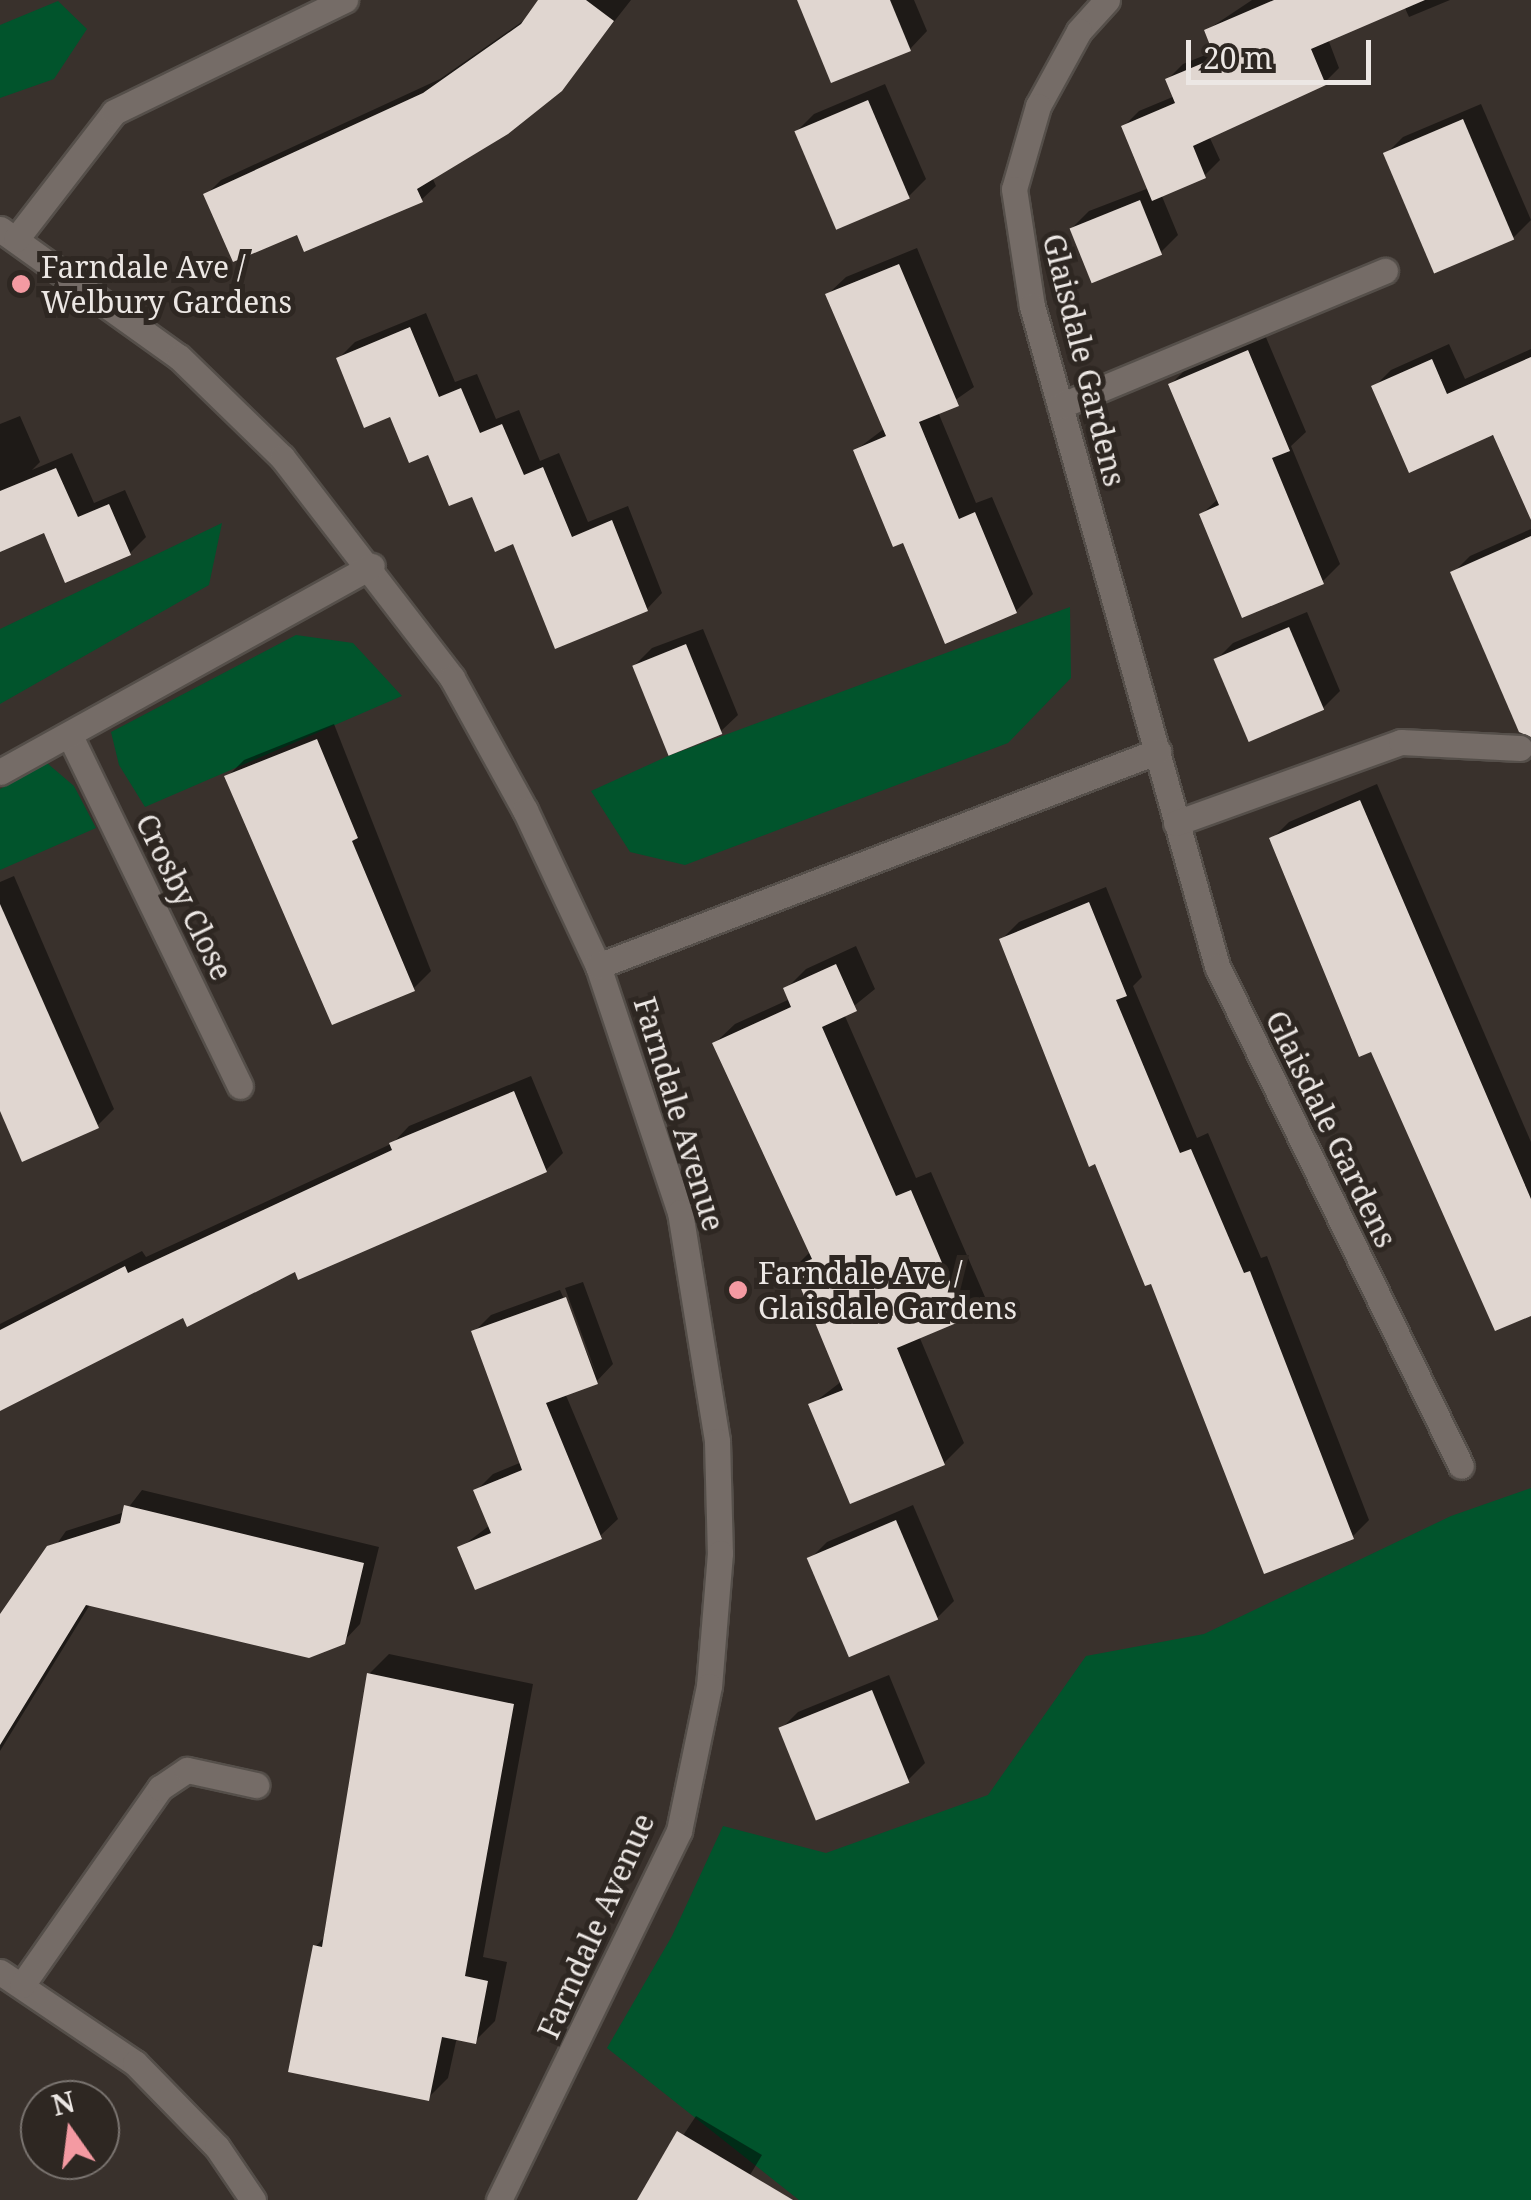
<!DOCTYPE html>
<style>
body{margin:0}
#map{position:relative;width:1531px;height:2200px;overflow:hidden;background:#39312c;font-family:"Noto Serif",serif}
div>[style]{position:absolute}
.green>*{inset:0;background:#01542c}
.shadow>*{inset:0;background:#0007}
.building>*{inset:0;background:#e0d6d0;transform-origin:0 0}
.roads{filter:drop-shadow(2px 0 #554f4a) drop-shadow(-2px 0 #554f4a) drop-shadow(0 2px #554f4a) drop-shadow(0 -2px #554f4a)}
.minor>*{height:25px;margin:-12.5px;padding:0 12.5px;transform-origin:12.5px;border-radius:12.5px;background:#756c67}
.dots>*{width:28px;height:28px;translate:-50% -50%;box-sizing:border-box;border:5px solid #2e2722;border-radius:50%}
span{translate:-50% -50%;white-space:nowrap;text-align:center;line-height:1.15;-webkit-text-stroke:10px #2e2722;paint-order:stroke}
.poi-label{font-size:30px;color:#ece7e4}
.left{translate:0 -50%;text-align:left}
.street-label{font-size:30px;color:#ece7e4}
.north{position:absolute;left:20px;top:2080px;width:100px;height:100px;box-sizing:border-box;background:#2e2722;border:2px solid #7a7470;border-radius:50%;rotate:346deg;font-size:28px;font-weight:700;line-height:40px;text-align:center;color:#ece7e4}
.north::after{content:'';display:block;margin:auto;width:35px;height:45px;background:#f49aa2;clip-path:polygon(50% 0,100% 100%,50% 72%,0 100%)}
.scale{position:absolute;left:1186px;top:40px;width:185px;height:45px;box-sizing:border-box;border:5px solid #ece7e4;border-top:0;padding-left:12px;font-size:30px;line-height:35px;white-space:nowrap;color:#ece7e4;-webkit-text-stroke:8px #2e2722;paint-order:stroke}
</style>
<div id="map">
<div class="green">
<i style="clip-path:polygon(58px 1px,87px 29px,54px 79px,0 98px,0 25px)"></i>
<i style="clip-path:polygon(222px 523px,209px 585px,0 704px,0 629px)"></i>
<i style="clip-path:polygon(1070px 607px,1071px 678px,1008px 743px,685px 865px,630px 852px,591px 791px,668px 756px)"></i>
<i style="clip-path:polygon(296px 635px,353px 643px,402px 696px,145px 807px,119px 765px,111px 732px)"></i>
<i style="clip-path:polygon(47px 763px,74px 786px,96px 828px,0 870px,0 789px)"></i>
<i style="clip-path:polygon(1531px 1488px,1531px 2200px,799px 2200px,607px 2048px,672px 1936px,723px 1826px,826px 1853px,988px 1795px,1086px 1656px,1204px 1634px,1451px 1516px)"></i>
</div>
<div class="shadow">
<i style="clip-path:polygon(541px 0,631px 0,562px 88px,432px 177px,436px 186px,421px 200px,305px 249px,299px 231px,206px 195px,221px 180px,440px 79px,530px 16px)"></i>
<i style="clip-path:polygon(800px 0,914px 0,927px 31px,910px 49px)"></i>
<i style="clip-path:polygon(1252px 0,1450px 0,1409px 17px,1404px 6px,1328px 39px,1339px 68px,1324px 83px,1209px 136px,1220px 160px,1204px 176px,1161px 194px,1178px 235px,1161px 252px,1072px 228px,1089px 211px,1149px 188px,1124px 126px,1139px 111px,1175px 96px,1168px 79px,1183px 64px,1215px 51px,1207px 30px)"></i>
<i style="clip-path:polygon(885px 84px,926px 179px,909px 196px,797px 131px,814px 114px)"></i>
<i style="clip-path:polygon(1481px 104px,1531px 220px,1514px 237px,1386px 154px,1403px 137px)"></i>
<i style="clip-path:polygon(917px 248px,974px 387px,938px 412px,976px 503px,992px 497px,1033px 594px,1016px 611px,904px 540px,856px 450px,885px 428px,828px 294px,846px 277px)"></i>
<i style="clip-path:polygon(426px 313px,455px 382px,477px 374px,496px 419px,519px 410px,540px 461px,559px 453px,588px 522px,628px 506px,662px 593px,647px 609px,514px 541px,339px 358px,355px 342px)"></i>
<i style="clip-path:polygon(1265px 335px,1306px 432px,1291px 446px,1340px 564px,1323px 581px,1202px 514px,1219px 498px,1171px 384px,1188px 367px)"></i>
<i style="clip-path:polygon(1449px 344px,1465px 379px,1531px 349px,1531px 452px,1374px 387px,1391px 370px)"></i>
<i style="clip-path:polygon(20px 416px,40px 462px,32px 470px,72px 453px,94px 503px,125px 490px,146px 537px,130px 553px,45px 530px,0 527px,0 424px)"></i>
<i style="clip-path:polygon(1531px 529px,1531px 681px,1453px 573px,1470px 556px)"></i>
<i style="clip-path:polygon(1307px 612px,1340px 691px,1323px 708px,1216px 660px,1233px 643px)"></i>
<i style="clip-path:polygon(703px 629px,738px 715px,720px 732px,635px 665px,652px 648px)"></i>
<i style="clip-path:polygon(334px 724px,431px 971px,414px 988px,333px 1022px,227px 777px,244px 760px)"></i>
<i style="clip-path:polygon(1377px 784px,1531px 1142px,1531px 1313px,1372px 1049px,1272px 839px,1289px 822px)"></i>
<i style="clip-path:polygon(14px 876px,114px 1109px,97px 1126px,0 1103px,0 882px)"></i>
<i style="clip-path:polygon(1106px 887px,1142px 977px,1133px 986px,1197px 1138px,1208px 1133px,1261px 1258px,1267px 1256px,1369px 1520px,1352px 1537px,1152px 1281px,1002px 939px,1019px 922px)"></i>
<i style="clip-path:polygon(856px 946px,875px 989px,844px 1014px,916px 1178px,931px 1172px,985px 1297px,965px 1317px,919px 1336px,964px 1443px,944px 1463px,851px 1501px,811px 1405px,842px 1381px,794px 1268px,811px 1251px,715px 1043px,735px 1024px,790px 999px,786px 989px,806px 969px)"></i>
<i style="clip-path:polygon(531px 1076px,563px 1153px,546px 1170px,184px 1314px,0 1409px,0 1324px,142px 1251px,146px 1257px,393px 1143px,409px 1126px)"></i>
<i style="clip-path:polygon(583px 1282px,613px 1364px,596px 1382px,565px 1393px,618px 1519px,600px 1536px,460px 1548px,490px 1525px,476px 1491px,493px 1474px,522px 1462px,474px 1332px,491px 1315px,560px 1290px,597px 1376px,565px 1288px)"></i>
<i style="clip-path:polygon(142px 1490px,379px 1547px,360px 1624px,343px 1642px,91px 1603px,0 1751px,0 1624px,66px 1531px,125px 1512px)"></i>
<i style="clip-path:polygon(913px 1505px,954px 1601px,937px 1618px,810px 1559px,827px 1542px)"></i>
<i style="clip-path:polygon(389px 1654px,533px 1684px,483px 1957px,507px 1962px,495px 2021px,475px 2041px,457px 2037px,448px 2078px,428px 2098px,316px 1946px,326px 1936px,369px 1674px)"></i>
<i style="clip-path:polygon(889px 1675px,925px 1763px,908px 1780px,781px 1729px,798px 1712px)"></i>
<i style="clip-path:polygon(696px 2116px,762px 2155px,735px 2200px,640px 2200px)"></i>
</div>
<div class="building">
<i style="clip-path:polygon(538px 0,586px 0,614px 21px,562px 91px,508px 134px,417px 189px,423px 202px,304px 252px,297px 235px,233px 262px,203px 194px,423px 93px,521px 24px)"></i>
<i style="clip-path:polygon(797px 0,890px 0,911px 51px,831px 83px)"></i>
<i style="clip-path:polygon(1274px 0,1425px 0,1311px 49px,1326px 85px,1193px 146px,1206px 178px,1152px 201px,1121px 126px,1175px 103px,1165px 79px,1215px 58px,1204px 30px)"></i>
<i style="left:868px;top:100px;width:107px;height:80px;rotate:67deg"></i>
<i style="left:1463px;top:119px;width:131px;height:87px;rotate:67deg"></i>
<i style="left:1140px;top:200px;width:59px;height:76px;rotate:68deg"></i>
<i style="clip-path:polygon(899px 264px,959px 406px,919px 422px,959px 519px,975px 512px,1017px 613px,945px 644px,903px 543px,893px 547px,853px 450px,886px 436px,825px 294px)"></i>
<i style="clip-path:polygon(410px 327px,439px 397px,461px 388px,480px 433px,502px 424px,524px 475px,543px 467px,572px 537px,612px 520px,648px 611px,555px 649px,513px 544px,495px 552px,472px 497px,449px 506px,428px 455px,409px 463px,390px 417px,364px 428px,336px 358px)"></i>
<i style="clip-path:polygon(1248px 350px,1290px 451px,1272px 458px,1324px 584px,1242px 618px,1199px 514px,1219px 505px,1168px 384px)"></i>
<i style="clip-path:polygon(1531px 357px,1531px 520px,1493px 435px,1409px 473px,1371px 386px,1432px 359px,1447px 394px)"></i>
<i style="clip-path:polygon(56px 468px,78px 517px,109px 504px,131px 555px,65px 583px,44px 533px,0 552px,0 491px)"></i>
<i style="clip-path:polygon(1531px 536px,1531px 737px,1519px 732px,1450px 572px)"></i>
<i style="left:1289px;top:627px;width:90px;height:82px;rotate:67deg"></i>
<i style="left:686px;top:644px;width:97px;height:58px;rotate:68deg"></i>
<i style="clip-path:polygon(317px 739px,358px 838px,352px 841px,415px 991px,332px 1025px,224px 776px)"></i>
<i style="clip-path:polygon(1360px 800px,1531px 1199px,1531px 1316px,1495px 1331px,1371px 1052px,1359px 1057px,1269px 838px)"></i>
<i style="clip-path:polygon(1089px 902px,1127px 996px,1116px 1000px,1180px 1153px,1191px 1149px,1244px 1273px,1250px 1271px,1354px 1539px,1264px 1574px,1151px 1284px,1145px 1286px,1095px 1164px,1089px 1167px,999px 939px)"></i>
<i style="clip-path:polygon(0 904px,99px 1128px,22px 1162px,0 1111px)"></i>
<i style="clip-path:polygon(836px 964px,857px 1011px,822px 1027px,896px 1196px,911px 1190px,966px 1319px,897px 1348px,945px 1465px,850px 1504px,808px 1404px,843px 1390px,792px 1267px,812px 1259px,712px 1043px,791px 1007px,783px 988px)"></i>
<i style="clip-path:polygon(514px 1091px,547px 1172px,298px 1280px,295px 1272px,187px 1327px,183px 1318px,0 1411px,0 1330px,125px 1266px,128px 1273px,392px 1150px,389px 1143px)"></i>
<i style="clip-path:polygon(566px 1297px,598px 1384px,546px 1403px,602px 1539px,475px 1590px,457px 1547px,491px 1533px,473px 1490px,522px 1470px,471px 1331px)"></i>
<i style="clip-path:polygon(124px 1505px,364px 1563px,345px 1644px,309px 1658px,86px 1605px,0 1745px,0 1614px,47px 1546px,120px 1523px)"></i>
<i style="left:896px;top:1520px;width:108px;height:97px;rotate:67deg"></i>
<i style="clip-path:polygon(367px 1673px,514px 1704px,465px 1976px,488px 1981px,476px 2044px,442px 2037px,429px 2101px,288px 2072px,313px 1945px,322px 1947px)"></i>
<i style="left:872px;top:1690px;width:100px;height:101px;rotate:68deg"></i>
<i style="clip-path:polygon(677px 2131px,793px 2200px,637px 2200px)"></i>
</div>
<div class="roads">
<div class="minor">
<i style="left:1107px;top:0;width:42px;rotate:132.1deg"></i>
<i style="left:1079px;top:31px;width:85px;rotate:118.7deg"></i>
<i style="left:1038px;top:106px;width:86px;rotate:106.1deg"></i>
<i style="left:1014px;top:189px;width:118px;rotate:81.3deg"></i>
<i style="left:1032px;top:306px;width:685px;rotate:74.34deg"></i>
<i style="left:1217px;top:966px;width:556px;rotate:63.99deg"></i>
<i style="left:0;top:229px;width:220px;rotate:35.6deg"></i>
<i style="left:179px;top:357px;width:144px;rotate:44.2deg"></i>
<i style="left:282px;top:457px;width:279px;rotate:52.4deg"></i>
<i style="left:452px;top:678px;width:151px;rotate:61.1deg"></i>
<i style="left:525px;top:810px;width:172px;rotate:64.9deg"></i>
<i style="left:598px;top:966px;width:259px;rotate:71.6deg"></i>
<i style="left:680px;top:1212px;width:232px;rotate:80.8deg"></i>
<i style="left:717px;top:1441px;width:112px;rotate:88.5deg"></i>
<i style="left:720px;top:1553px;width:133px;rotate:94.7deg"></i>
<i style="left:709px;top:1686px;width:148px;rotate:101.7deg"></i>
<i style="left:679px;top:1831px;width:411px;rotate:116deg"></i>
<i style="left:16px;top:239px;width:160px;rotate:-52.3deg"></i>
<i style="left:114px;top:112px;width:257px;rotate:-25.9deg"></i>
<i style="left:1060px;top:406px;width:352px;rotate:-22.6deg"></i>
<i style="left:70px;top:736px;width:389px;rotate:64.1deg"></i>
<i style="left:0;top:772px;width:425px;rotate:-29deg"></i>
<i style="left:1176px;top:823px;width:239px;rotate:-19.8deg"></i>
<i style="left:1401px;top:742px;width:119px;rotate:2.9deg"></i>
<i style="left:598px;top:966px;width:600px;rotate:-21deg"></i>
<i style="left:0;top:1972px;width:163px;rotate:34deg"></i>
<i style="left:135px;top:2063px;width:117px;rotate:45.7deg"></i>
<i style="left:217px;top:2147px;width:64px;rotate:55.8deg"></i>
<i style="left:22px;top:1985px;width:241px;rotate:-55deg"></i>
<i style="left:160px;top:1788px;width:32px;rotate:-34deg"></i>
<i style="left:187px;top:1770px;width:71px;rotate:12.3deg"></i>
</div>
</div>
<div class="dots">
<i style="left:21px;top:284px;background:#f49aa2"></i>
<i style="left:738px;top:1290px;background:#f49aa2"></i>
</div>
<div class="poi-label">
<span class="left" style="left:41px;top:284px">Farndale Ave /<br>Welbury Gardens</span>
<span class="left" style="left:758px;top:1290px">Farndale Ave /<br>Glaisdale Gardens</span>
</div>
<div class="street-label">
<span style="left:1084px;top:360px;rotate:76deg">Glaisdale Gardens</span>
<span style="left:184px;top:897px;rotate:64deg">Crosby Close</span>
<span style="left:679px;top:1114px;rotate:73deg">Farndale Avenue</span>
<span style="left:1331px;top:1129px;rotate:64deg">Glaisdale Gardens</span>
<span style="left:596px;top:1926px;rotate:-66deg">Farndale Avenue</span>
</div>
<div class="north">N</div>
<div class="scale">20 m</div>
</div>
